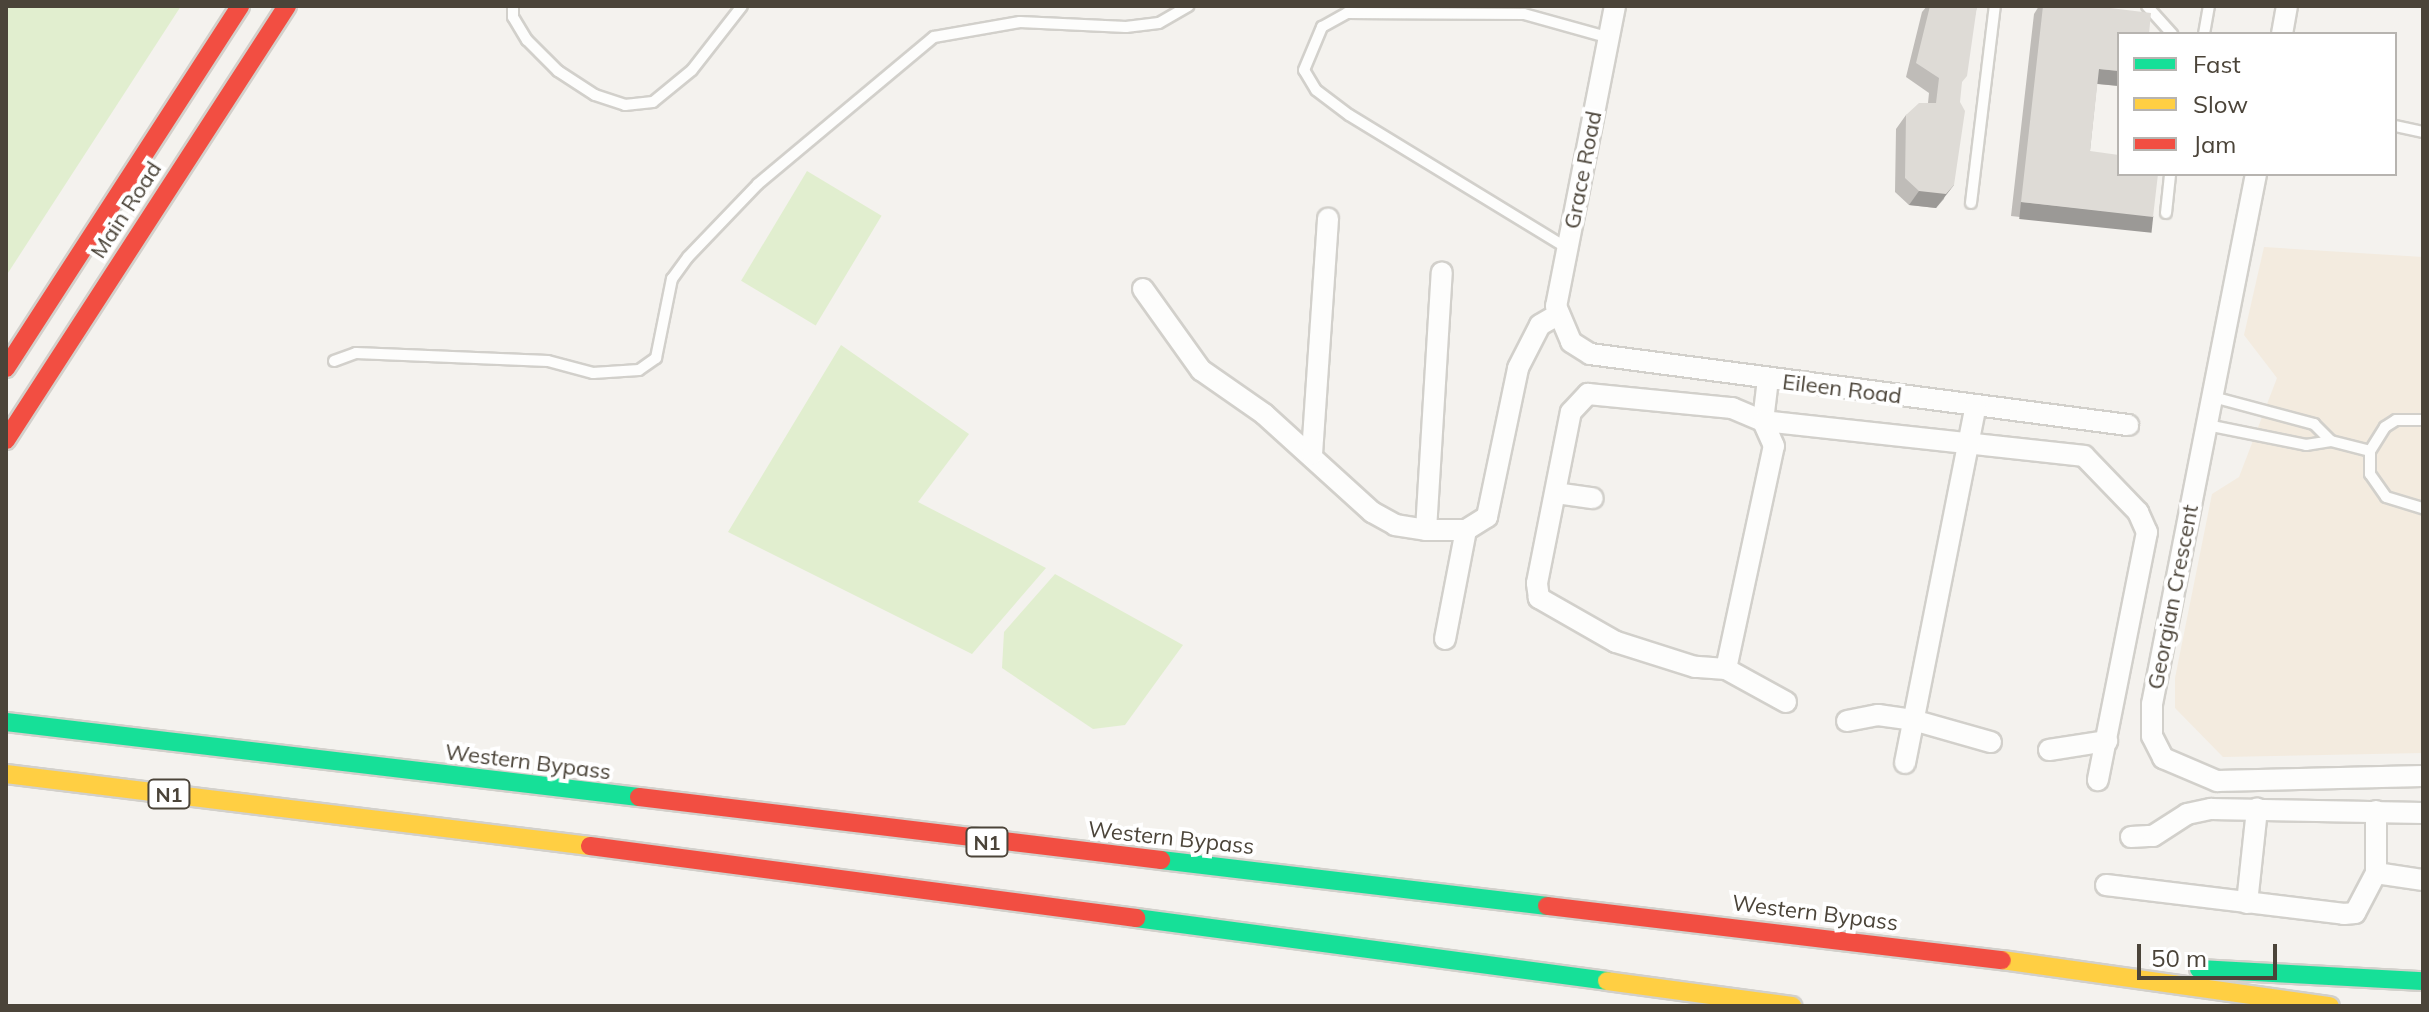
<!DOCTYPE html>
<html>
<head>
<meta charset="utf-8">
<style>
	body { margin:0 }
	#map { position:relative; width:2429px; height:1012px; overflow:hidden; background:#f4f2ee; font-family:Mulish,sans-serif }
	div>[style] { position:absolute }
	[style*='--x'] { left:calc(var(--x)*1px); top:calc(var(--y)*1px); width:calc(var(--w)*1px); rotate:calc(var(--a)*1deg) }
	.commercial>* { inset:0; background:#f3ebdf }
	.green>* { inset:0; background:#e1eecf; transform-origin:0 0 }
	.roads { filter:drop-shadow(2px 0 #d2d0cb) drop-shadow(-2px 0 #d2d0cb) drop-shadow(0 2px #d2d0cb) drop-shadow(0 -2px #d2d0cb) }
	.lane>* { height:10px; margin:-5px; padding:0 5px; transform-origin:5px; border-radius:5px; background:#fdfdfc }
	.street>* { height:20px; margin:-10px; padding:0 10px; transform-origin:10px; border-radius:10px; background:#fdfdfc }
	.fast>* { height:18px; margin:-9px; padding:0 9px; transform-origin:9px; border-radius:9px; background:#16e098 }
	.slow>* { height:18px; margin:-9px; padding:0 9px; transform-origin:9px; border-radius:9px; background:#ffcf43 }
	.jam>* { height:18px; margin:-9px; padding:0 9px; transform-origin:9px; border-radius:9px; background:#f24e42 }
	.wall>* { inset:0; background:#bfbcb8 }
	.shaded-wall>* { inset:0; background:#9b9996; transform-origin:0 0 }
	.building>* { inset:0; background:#dedbd6 }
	span { translate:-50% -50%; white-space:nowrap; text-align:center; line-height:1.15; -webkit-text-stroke:8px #fff; paint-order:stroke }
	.shield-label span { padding:2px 6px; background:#fff; border:2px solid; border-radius:6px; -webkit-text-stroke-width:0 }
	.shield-label { font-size:20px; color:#4b4439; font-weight:700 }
	.street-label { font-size:22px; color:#4b4439 }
	.frame { position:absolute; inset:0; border:8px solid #4b4439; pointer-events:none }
	.legend { position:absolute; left:2117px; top:32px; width:280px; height:144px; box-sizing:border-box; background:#fff; border:2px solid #b7b4b0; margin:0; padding:10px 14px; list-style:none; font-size:24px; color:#4b4439 }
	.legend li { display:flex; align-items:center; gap:16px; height:40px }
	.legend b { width:40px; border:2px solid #b7b4b0 }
	.scale { position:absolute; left:2137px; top:944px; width:140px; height:36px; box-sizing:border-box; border:4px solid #4b4439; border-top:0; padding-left:10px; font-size:24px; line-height:28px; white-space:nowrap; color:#4b4439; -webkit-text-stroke:6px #fff; paint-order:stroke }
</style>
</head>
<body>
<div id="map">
	<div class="commercial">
		<i style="clip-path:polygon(2264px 247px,2423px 257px,2423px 753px,2223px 757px,2175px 708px,2175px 678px,2212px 494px,2239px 477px,2277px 378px,2244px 335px)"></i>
	</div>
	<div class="green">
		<i style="clip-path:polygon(6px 6px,181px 6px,6px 276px)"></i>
		<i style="left:807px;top:171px;width:87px;height:128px;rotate:31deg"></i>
		<i style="clip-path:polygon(841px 345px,969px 434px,918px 502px,1046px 568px,972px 654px,728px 532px)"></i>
		<i style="clip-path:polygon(1055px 574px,1183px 645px,1125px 725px,1093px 729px,1002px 668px,1004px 632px)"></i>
	</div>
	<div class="roads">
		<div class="lane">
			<i style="--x:513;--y:6;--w:11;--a:90"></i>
			<i style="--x:513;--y:17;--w:27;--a:59"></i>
			<i style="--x:527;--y:40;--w:44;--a:45"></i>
			<i style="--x:558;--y:71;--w:44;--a:33"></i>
			<i style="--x:595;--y:95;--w:32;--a:18"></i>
			<i style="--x:625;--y:105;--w:28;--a:-6"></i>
			<i style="--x:653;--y:102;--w:50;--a:-39.4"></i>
			<i style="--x:692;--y:70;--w:81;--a:-52"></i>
			<i style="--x:2147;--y:6;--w:38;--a:48"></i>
			<i style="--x:2204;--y:34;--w:28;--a:-80"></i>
			<i style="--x:2395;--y:126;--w:29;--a:12"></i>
			<i style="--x:1971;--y:203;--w:198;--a:-83.1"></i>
			<i style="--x:2166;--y:213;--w:39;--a:-84"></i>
			<i style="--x:1567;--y:248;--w:255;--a:-148.6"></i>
			<i style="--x:1349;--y:115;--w:41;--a:-142.9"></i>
			<i style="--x:1316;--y:90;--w:23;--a:-121"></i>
			<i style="--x:1304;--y:70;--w:47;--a:-67.3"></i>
			<i style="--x:1322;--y:27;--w:29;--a:-29"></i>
			<i style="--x:1347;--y:13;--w:177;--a:0.3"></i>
			<i style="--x:1524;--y:14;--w:89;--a:15.6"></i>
			<i style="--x:334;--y:361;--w:23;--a:-20"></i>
			<i style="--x:356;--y:353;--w:192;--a:2.4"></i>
			<i style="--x:548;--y:361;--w:47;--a:14.9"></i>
			<i style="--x:593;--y:373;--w:46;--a:-3.7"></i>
			<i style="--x:639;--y:370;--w:21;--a:-35"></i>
			<i style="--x:656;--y:358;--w:81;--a:-78.6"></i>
			<i style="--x:672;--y:279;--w:27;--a:-54"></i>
			<i style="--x:688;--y:257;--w:101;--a:-46.2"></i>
			<i style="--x:758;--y:184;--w:229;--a:-39.9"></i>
			<i style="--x:934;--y:37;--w:87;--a:-9.9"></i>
			<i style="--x:1020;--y:22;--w:106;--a:2.7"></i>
			<i style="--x:1126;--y:27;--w:33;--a:-7"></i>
			<i style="--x:1159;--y:23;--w:34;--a:-30"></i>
			<i style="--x:2213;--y:397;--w:105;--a:15"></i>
			<i style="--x:2314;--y:424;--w:24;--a:45"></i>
			<i style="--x:2423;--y:420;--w:27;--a:180"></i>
			<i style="--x:2396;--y:420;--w:13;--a:148"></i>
			<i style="--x:2385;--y:427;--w:28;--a:122"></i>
			<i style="--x:2370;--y:451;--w:23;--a:90"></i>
			<i style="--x:2370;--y:474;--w:28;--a:55"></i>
			<i style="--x:2386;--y:497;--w:39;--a:17"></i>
			<i style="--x:2207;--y:425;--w:101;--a:11.4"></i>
			<i style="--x:2306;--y:445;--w:25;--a:-9"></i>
			<i style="--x:2331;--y:441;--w:40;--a:14.4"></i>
		</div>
		<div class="street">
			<i style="--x:1615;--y:6;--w:306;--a:101.1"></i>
			<i style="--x:1556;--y:306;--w:39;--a:67"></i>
			<i style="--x:1571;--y:342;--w:22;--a:32"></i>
			<i style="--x:1590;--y:354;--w:543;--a:7.52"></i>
			<i style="--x:2282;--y:34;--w:28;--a:-80"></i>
			<i style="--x:2256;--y:174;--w:540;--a:101.1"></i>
			<i style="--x:2152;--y:704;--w:32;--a:90"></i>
			<i style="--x:2152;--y:736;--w:25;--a:63"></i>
			<i style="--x:2163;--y:758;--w:59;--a:23.1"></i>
			<i style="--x:2217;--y:781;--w:206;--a:-1.4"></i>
			<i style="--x:1143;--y:289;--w:100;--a:54.4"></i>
			<i style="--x:1201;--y:370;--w:77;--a:34.9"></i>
			<i style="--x:1264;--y:414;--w:146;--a:42.2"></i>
			<i style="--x:1372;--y:512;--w:26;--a:29"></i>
			<i style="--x:1395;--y:525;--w:31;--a:9"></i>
			<i style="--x:1426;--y:530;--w:40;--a:0"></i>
			<i style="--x:1466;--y:530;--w:25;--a:-32"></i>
			<i style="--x:1487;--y:517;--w:152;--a:-78.2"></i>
			<i style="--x:1518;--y:368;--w:48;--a:-62.9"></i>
			<i style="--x:1540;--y:325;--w:22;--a:-30"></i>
			<i style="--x:1312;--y:454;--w:236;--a:-86.1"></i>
			<i style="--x:1556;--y:493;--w:37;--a:8"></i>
			<i style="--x:1426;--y:530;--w:258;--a:-86.5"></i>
			<i style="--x:1445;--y:639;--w:111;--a:-79.1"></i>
			<i style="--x:1726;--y:669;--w:228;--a:-77.9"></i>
			<i style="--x:1774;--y:446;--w:27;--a:-114"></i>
			<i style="--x:1763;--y:421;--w:42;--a:-83.2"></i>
			<i style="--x:1786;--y:702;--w:68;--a:-151.2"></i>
			<i style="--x:1726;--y:669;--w:31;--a:-176"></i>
			<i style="--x:1695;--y:667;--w:83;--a:-162.4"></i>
			<i style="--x:1616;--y:642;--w:89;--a:-150.3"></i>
			<i style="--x:1539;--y:598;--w:15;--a:-98"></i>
			<i style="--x:1537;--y:583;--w:174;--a:-78.8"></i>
			<i style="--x:1571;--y:412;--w:25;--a:-47"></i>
			<i style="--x:1588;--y:394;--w:145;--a:5.6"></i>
			<i style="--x:1732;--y:408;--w:34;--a:23"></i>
			<i style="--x:1763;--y:421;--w:323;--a:6.2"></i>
			<i style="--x:2084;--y:456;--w:78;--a:46"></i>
			<i style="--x:2138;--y:512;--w:22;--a:66"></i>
			<i style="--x:2147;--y:532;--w:253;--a:101.2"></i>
			<i style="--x:1847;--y:721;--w:32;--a:-11"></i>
			<i style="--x:1878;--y:715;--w:35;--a:8"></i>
			<i style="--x:1913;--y:720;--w:81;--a:15.8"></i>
			<i style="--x:2049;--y:750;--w:59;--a:-8.8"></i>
			<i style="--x:1905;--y:763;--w:364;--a:-78.8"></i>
			<i style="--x:2131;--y:837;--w:22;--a:-3"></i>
			<i style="--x:2153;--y:836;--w:40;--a:-32.9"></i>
			<i style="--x:2187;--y:814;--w:25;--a:-12"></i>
			<i style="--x:2211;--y:809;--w:212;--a:1.1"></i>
			<i style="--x:2376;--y:873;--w:62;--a:-90"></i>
			<i style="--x:2106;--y:885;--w:240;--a:6.9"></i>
			<i style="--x:2344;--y:914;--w:11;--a:-5"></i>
			<i style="--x:2355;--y:913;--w:45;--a:-62.3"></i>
			<i style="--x:2376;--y:873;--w:48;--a:8.5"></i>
			<i style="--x:2247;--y:903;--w:95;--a:-83.9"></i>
		</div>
		<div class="fast">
			<i style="--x:6;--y:722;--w:637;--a:6.76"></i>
			<i style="--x:1161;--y:860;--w:389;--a:6.8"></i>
			<i style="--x:1136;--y:918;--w:475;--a:7.6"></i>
			<i style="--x:2199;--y:969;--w:224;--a:3.1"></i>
		</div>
		<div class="slow">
			<i style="--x:6;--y:774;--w:588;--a:7.03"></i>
			<i style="--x:2002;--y:960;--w:331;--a:8"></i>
			<i style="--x:1607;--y:981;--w:187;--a:7.7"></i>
		</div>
		<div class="jam">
			<i style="--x:6;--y:368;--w:431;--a:-57.1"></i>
			<i style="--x:6;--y:440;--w:517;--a:-57.08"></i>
			<i style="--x:639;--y:797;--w:526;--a:6.88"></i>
			<i style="--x:590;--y:846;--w:551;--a:7.51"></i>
			<i style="--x:1547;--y:906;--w:458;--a:6.8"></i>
		</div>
	</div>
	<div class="wall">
		<i style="clip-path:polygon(1927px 6px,1977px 6px,1961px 84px,1944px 199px,1936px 208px,1909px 205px,1895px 192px,1896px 129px,1906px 115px,1928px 103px,1929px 93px,1906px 77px,1922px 12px)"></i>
		<i style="clip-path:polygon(2039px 6px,2094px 6px,2119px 34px,2119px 86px,2097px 84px,2090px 151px,2153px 217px,2143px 231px,2011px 216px,2034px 14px)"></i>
	</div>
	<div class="shaded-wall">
		<i style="clip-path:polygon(2099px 69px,2119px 71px,2119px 86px,2089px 83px)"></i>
		<i style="clip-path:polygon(1954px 185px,1936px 208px,1909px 205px,1919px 191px)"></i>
		<i style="left:2021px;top:202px;width:133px;height:17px;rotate:6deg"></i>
	</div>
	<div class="building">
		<i style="clip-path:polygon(1930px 6px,1977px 6px,1967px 76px,1962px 82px,1960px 102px,1965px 111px,1954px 185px,1946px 194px,1919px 191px,1905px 178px,1906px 115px,1919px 103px,1936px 103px,1939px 78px,1916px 63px)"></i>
		<i style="clip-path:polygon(2043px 6px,2094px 6px,2151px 13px,2149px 34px,2119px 34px,2119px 71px,2099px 69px,2090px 151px,2119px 155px,2119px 174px,2158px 174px,2153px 217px,2021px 202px)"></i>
	</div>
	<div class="shield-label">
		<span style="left:169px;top:794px">N1</span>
		<span style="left:987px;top:842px">N1</span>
	</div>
	<div class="street-label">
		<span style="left:1583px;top:170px;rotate:-79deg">Grace Road</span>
		<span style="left:126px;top:210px;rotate:-57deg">Main Road</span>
		<span style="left:1842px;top:389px;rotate:7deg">Eileen Road</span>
		<span style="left:2173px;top:597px;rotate:-79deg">Georgian Crescent</span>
		<span style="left:528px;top:762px;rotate:7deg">Western Bypass</span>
		<span style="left:1171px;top:838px;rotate:6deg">Western Bypass</span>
		<span style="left:1815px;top:913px;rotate:7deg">Western Bypass</span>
	</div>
	<div class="frame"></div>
	<ul class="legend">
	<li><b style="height:10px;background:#16e098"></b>Fast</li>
	<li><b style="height:10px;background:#ffcf43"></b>Slow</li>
	<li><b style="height:10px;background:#f24e42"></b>Jam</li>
	</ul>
	<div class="scale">50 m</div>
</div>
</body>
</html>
